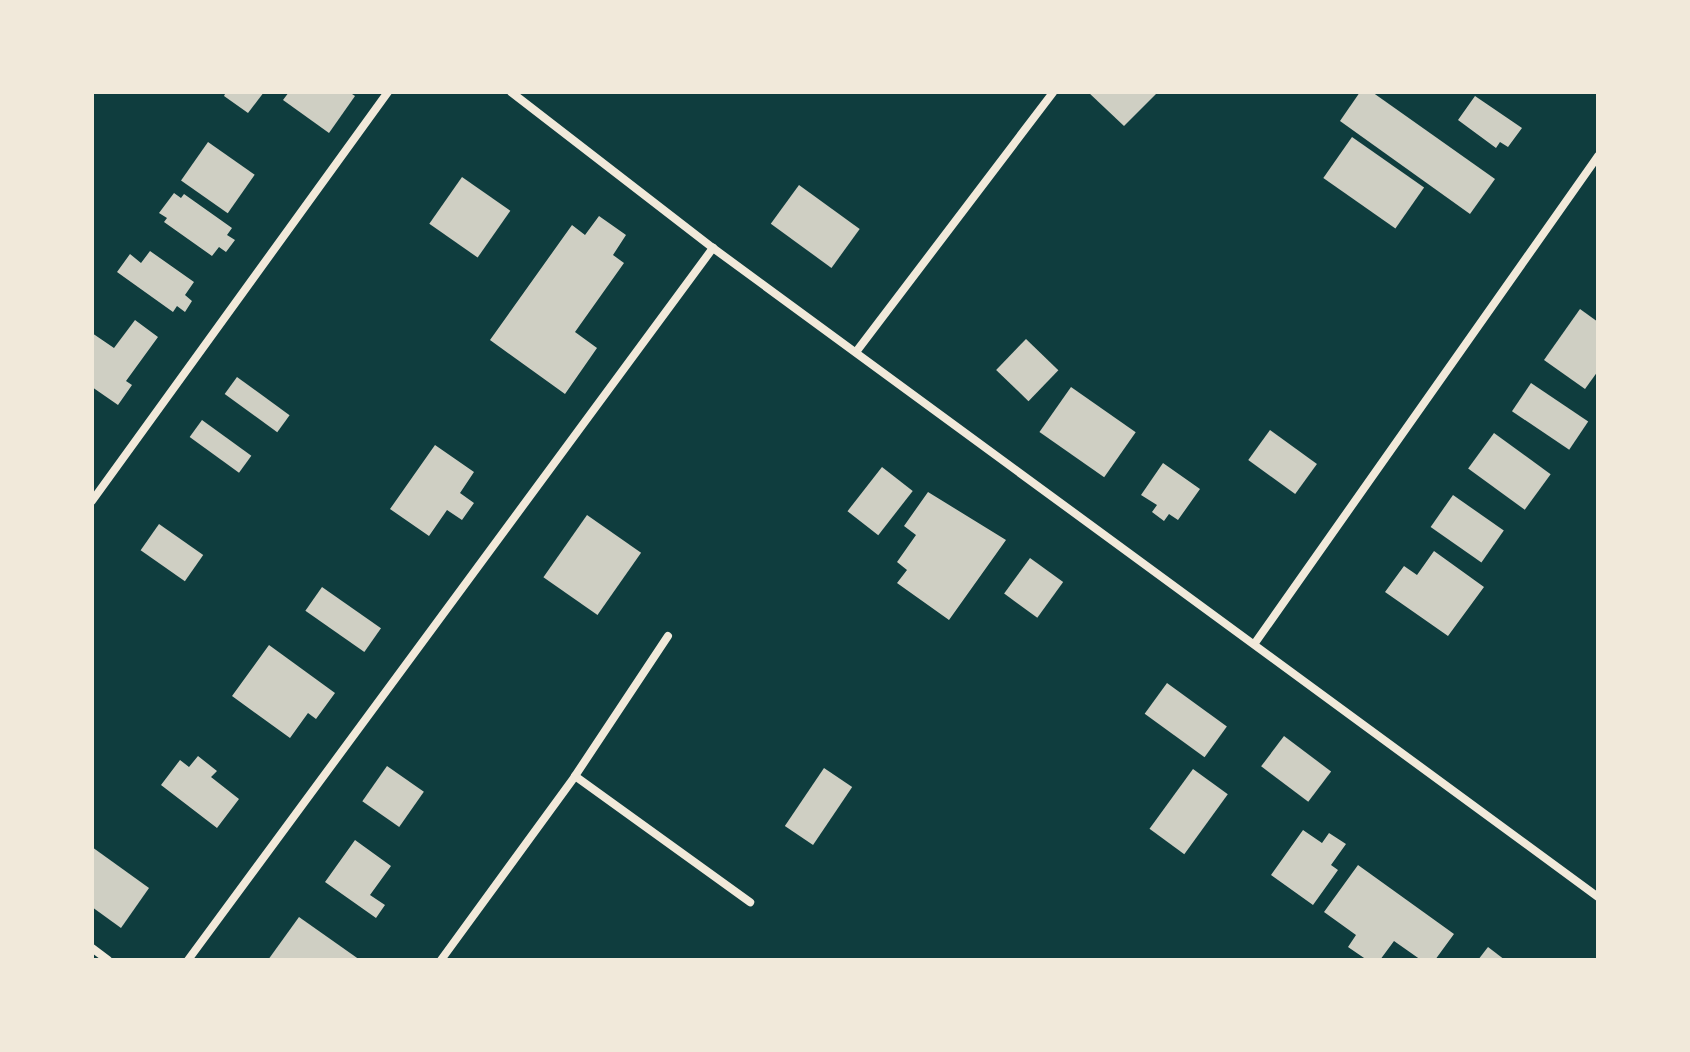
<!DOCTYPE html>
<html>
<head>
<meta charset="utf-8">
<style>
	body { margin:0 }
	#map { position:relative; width:1690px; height:1052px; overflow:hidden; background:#0f3d3e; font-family:Commissioner,sans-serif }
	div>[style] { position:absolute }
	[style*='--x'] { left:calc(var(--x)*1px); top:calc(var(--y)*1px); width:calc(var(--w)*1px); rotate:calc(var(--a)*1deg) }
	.building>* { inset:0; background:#cfcfc3; transform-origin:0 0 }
	.minor>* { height:8px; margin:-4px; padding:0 4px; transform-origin:4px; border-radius:4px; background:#f1e9da }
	span { translate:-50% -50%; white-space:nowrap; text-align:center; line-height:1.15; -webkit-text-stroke:8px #f1e9da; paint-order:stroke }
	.frame { position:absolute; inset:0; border:94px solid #f1e9da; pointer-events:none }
</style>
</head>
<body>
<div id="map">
	<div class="building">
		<i style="clip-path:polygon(226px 92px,264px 92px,248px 113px,224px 96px)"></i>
		<i style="clip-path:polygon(289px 92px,349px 92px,355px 96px,329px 133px,283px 100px)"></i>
		<i style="clip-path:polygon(1088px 92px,1155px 92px,1157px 93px,1124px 126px)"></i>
		<i style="clip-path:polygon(1360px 92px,1372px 92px,1495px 179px,1470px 214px,1340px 121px)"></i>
		<i style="clip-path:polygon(1475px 96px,1522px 128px,1508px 147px,1500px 142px,1496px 148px,1458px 120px)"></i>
		<i style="left:1352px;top:137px;width:88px;height:50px;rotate:35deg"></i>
		<i style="left:208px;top:142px;width:57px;height:47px;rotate:35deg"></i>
		<i style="left:462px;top:177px;width:59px;height:57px;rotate:35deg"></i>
		<i style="left:799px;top:185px;width:75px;height:48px;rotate:36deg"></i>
		<i style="clip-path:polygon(174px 193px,181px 198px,184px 194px,232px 228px,227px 235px,235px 240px,226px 252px,219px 247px,212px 256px,164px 222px,167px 218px,159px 213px)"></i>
		<i style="clip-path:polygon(599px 216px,626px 235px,613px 255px,624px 263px,575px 332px,597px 348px,565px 394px,490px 340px,572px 225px,585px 235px)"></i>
		<i style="clip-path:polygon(150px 251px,194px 282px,185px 295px,192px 301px,185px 312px,177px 306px,173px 312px,117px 272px,130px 254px,141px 263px)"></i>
		<i style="clip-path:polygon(1580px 309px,1598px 322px,1598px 371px,1585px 389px,1544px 360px)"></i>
		<i style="clip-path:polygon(135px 320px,158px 337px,126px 381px,132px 385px,118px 405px,92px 387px,92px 333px,114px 348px)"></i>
		<i style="left:1026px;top:339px;width:45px;height:43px;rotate:44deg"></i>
		<i style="left:237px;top:377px;width:65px;height:21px;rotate:36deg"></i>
		<i style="left:1531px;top:383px;width:69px;height:34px;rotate:34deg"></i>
		<i style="left:1071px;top:387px;width:79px;height:55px;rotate:35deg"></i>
		<i style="left:202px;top:420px;width:61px;height:21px;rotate:36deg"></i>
		<i style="left:1270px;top:430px;width:58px;height:37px;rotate:36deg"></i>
		<i style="left:1494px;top:433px;width:70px;height:44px;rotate:36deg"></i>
		<i style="clip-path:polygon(435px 445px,474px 472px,460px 493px,474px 503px,462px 520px,447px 510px,429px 536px,390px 509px)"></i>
		<i style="clip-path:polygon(1163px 463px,1200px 489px,1178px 520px,1169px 514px,1164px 521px,1152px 512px,1157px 505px,1141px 495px)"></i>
		<i style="left:882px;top:467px;width:39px;height:56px;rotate:38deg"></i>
		<i style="clip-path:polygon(928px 492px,1006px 540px,949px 620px,897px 583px,907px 570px,897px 562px,916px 535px,904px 526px)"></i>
		<i style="left:1453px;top:495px;width:62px;height:39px;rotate:35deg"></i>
		<i style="left:587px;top:515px;width:66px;height:76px;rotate:35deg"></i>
		<i style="left:159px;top:524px;width:54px;height:32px;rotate:35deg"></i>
		<i style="clip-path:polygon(1434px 551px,1484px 587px,1448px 636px,1385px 592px,1404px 566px,1417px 575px)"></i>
		<i style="left:1030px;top:558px;width:41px;height:44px;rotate:36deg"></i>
		<i style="left:322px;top:587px;width:72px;height:29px;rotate:35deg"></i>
		<i style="clip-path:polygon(269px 645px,335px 693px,316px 719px,308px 713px,290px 738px,232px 696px)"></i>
		<i style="left:1167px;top:683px;width:74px;height:38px;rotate:36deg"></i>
		<i style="left:1284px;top:736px;width:59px;height:38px;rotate:37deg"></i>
		<i style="clip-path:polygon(198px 756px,217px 771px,211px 777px,239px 799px,217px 828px,161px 785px,180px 760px,189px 767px)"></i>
		<i style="left:387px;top:766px;width:45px;height:43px;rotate:35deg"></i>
		<i style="left:824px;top:768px;width:34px;height:70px;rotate:34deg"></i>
		<i style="left:1193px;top:769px;width:43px;height:74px;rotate:36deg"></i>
		<i style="clip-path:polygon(1303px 830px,1322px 843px,1329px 833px,1346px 844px,1331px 865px,1338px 870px,1313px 905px,1271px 875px)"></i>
		<i style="clip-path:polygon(355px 840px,391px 866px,370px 895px,385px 905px,376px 918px,325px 882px)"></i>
		<i style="clip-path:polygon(92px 847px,149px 888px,121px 928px,92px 907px)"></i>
		<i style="clip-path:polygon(1358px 865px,1454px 934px,1435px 960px,1421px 960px,1394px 941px,1380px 960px,1367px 960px,1348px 947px,1356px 935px,1324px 912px)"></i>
		<i style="clip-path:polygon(299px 917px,360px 960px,268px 960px)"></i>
		<i style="clip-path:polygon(1488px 947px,1505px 960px,1478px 960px)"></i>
	</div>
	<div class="minor">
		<i style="--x:511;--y:92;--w:255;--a:37.7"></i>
		<i style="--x:713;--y:248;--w:1097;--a:36.25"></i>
		<i style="--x:856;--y:352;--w:326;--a:-52.8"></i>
		<i style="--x:92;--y:501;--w:505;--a:-54.11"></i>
		<i style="--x:1255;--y:643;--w:596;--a:-54.84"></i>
		<i style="--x:575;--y:776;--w:216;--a:35.8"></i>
		<i style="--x:92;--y:948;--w:20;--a:37"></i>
		<i style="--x:188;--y:960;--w:885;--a:-53.6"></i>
		<i style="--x:441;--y:960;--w:228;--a:-53.9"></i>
		<i style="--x:575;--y:776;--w:168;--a:-56.4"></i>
	</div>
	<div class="frame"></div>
</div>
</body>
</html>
